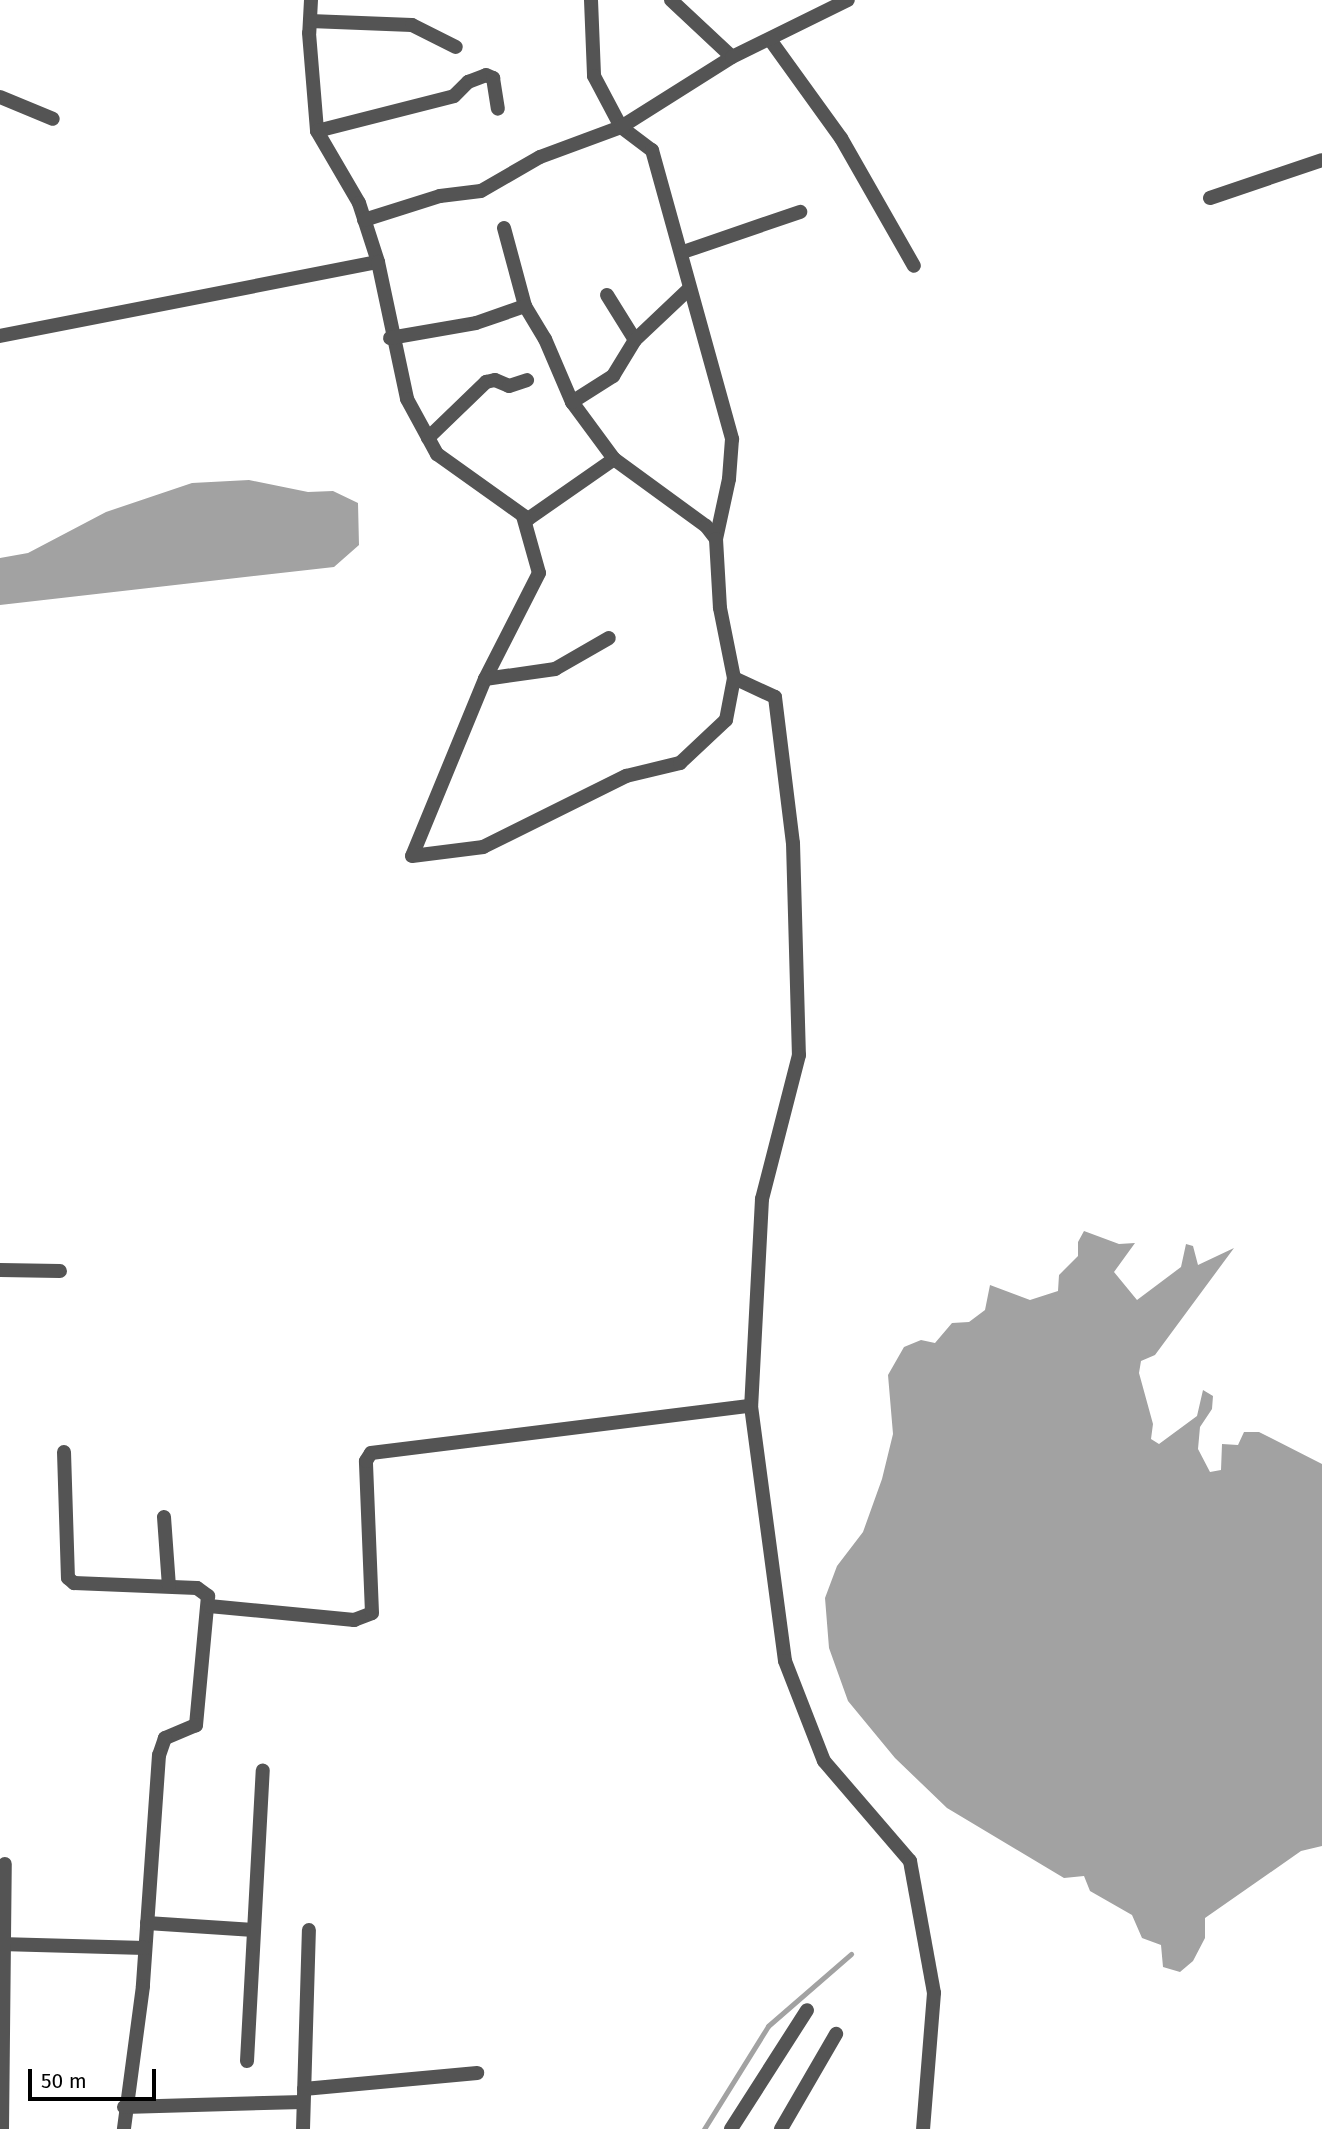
<!DOCTYPE html>
<html>
<head>
<meta charset="utf-8">
<style>
	body { margin:0 }
	#map { position:relative; width:1322px; height:2129px; overflow:hidden; background:#fff; font-family:"Fira Sans",sans-serif }
	div>[style] { position:absolute }
	[style*='--x'] { left:calc(var(--x)*1px); top:calc(var(--y)*1px); width:calc(var(--w)*1px); rotate:calc(var(--a)*1deg) }
	.water>* { inset:0; background:#a2a2a2 }
	.stream>* { height:5px; margin:-2.5px; padding:0 2.5px; transform-origin:2.5px; border-radius:2.5px; background:#a2a2a2 }
	.street>* { height:14px; margin:-7px; padding:0 7px; transform-origin:7px; border-radius:7px; background:#545454 }
	span { translate:-50% -50%; white-space:nowrap; text-align:center; line-height:1.15; -webkit-text-stroke:5px #fff; paint-order:stroke }
	.scale { position:absolute; left:28px; top:2069px; width:128px; height:32px; box-sizing:border-box; border:4px solid #000; border-top:0; padding-left:9px; font-size:21px; line-height:24px; white-space:nowrap; color:#000; -webkit-text-stroke:5px #fff; paint-order:stroke }
</style>
</head>
<body>
<div id="map">
	<div class="water">
		<i style="clip-path:polygon(249px 480px,308px 492px,333px 491px,358px 503px,359px 545px,334px 567px,0 605px,0 558px,28px 553px,106px 512px,192px 483px)"></i>
		<i style="clip-path:polygon(1084px 1231px,1119px 1244px,1135px 1243px,1114px 1272px,1137px 1300px,1181px 1267px,1186px 1244px,1193px 1246px,1198px 1265px,1234px 1248px,1155px 1355px,1141px 1361px,1139px 1373px,1153px 1424px,1151px 1439px,1159px 1444px,1197px 1416px,1203px 1390px,1213px 1396px,1212px 1409px,1200px 1427px,1198px 1449px,1210px 1472px,1221px 1470px,1222px 1444px,1238px 1445px,1244px 1432px,1259px 1432px,1322px 1464px,1322px 1846px,1301px 1851px,1205px 1918px,1205px 1938px,1193px 1961px,1180px 1972px,1163px 1967px,1161px 1945px,1142px 1938px,1132px 1915px,1090px 1891px,1084px 1876px,1064px 1878px,947px 1808px,895px 1758px,848px 1701px,829px 1648px,825px 1598px,837px 1566px,863px 1532px,882px 1479px,893px 1434px,888px 1375px,904px 1347px,921px 1340px,935px 1343px,952px 1323px,969px 1322px,985px 1310px,990px 1285px,1030px 1300px,1058px 1291px,1059px 1275px,1078px 1256px,1078px 1242px)"></i>
	</div>
	<div class="stream">
		<i style="--x:704;--y:2129;--w:121;--a:-58.1"></i>
		<i style="--x:768;--y:2026;--w:110;--a:-40.9"></i>
	</div>
	<div class="street">
		<i style="--x:311;--y:0;--w:33;--a:93"></i>
		<i style="--x:309;--y:33;--w:98;--a:85.3"></i>
		<i style="--x:317;--y:131;--w:83;--a:59.7"></i>
		<i style="--x:359;--y:203;--w:62;--a:72.1"></i>
		<i style="--x:591;--y:0;--w:76;--a:87.7"></i>
		<i style="--x:594;--y:76;--w:58;--a:62.1"></i>
		<i style="--x:621;--y:127;--w:39;--a:37"></i>
		<i style="--x:652;--y:150;--w:300;--a:74.5"></i>
		<i style="--x:732;--y:439;--w:40;--a:94.3"></i>
		<i style="--x:729;--y:479;--w:61;--a:102.2"></i>
		<i style="--x:671;--y:0;--w:83;--a:43.1"></i>
		<i style="--x:310;--y:21;--w:102;--a:2.2"></i>
		<i style="--x:412;--y:25;--w:49;--a:26.6"></i>
		<i style="--x:771;--y:41;--w:120;--a:54.2"></i>
		<i style="--x:841;--y:138;--w:147;--a:60.3"></i>
		<i style="--x:0;--y:97;--w:57;--a:22.5"></i>
		<i style="--x:317;--y:131;--w:141;--a:-14.3"></i>
		<i style="--x:454;--y:96;--w:20;--a:-45"></i>
		<i style="--x:468;--y:82;--w:19;--a:-21"></i>
		<i style="--x:486;--y:75;--w:8;--a:23"></i>
		<i style="--x:493;--y:78;--w:31;--a:81"></i>
		<i style="--x:1210;--y:198;--w:118;--a:-18.7"></i>
		<i style="--x:364;--y:220;--w:80;--a:-17.5"></i>
		<i style="--x:440;--y:196;--w:41;--a:-7"></i>
		<i style="--x:481;--y:191;--w:68;--a:-30"></i>
		<i style="--x:540;--y:157;--w:86;--a:-20.3"></i>
		<i style="--x:621;--y:127;--w:131;--a:-32.2"></i>
		<i style="--x:732;--y:57;--w:129;--a:-26.2"></i>
		<i style="--x:504;--y:228;--w:81;--a:74.9"></i>
		<i style="--x:525;--y:306;--w:39;--a:59"></i>
		<i style="--x:545;--y:339;--w:69;--a:66.8"></i>
		<i style="--x:572;--y:402;--w:71;--a:53.6"></i>
		<i style="--x:614;--y:459;--w:114;--a:36.1"></i>
		<i style="--x:706;--y:526;--w:16;--a:52"></i>
		<i style="--x:716;--y:539;--w:69;--a:86.7"></i>
		<i style="--x:720;--y:608;--w:71;--a:78.7"></i>
		<i style="--x:734;--y:678;--w:45;--a:24.9"></i>
		<i style="--x:775;--y:697;--w:147;--a:83"></i>
		<i style="--x:793;--y:843;--w:212;--a:88.4"></i>
		<i style="--x:799;--y:1055;--w:149;--a:104.4"></i>
		<i style="--x:762;--y:1199;--w:207;--a:93"></i>
		<i style="--x:751;--y:1406;--w:257;--a:82.4"></i>
		<i style="--x:785;--y:1661;--w:107;--a:68.7"></i>
		<i style="--x:824;--y:1761;--w:132;--a:49.3"></i>
		<i style="--x:910;--y:1861;--w:134;--a:79.7"></i>
		<i style="--x:934;--y:1993;--w:136;--a:94.6"></i>
		<i style="--x:683;--y:252;--w:124;--a:-18.9"></i>
		<i style="--x:607;--y:295;--w:53;--a:58.1"></i>
		<i style="--x:0;--y:336;--w:385;--a:-11.1"></i>
		<i style="--x:378;--y:262;--w:140;--a:78"></i>
		<i style="--x:407;--y:399;--w:63;--a:61.4"></i>
		<i style="--x:437;--y:454;--w:112;--a:35.5"></i>
		<i style="--x:528;--y:519;--w:105;--a:-34.9"></i>
		<i style="--x:390;--y:338;--w:87;--a:-9.9"></i>
		<i style="--x:476;--y:323;--w:52;--a:-19.1"></i>
		<i style="--x:572;--y:402;--w:49;--a:-32.4"></i>
		<i style="--x:613;--y:376;--w:42;--a:-58.6"></i>
		<i style="--x:635;--y:340;--w:74;--a:-43.4"></i>
		<i style="--x:428;--y:438;--w:81;--a:-44"></i>
		<i style="--x:486;--y:382;--w:9;--a:-13"></i>
		<i style="--x:495;--y:380;--w:15;--a:23"></i>
		<i style="--x:509;--y:386;--w:19;--a:-18"></i>
		<i style="--x:523;--y:516;--w:59;--a:74.3"></i>
		<i style="--x:539;--y:573;--w:119;--a:117"></i>
		<i style="--x:485;--y:679;--w:191;--a:112.4"></i>
		<i style="--x:412;--y:856;--w:72;--a:-7.2"></i>
		<i style="--x:483;--y:847;--w:160;--a:-26.4"></i>
		<i style="--x:626;--y:776;--w:56;--a:-13.5"></i>
		<i style="--x:680;--y:763;--w:63;--a:-43.1"></i>
		<i style="--x:726;--y:720;--w:43;--a:-79.2"></i>
		<i style="--x:485;--y:679;--w:71;--a:-8.1"></i>
		<i style="--x:555;--y:669;--w:62;--a:-29.9"></i>
		<i style="--x:0;--y:1270;--w:60;--a:1"></i>
		<i style="--x:64;--y:1452;--w:126;--a:88.2"></i>
		<i style="--x:68;--y:1578;--w:8;--a:40"></i>
		<i style="--x:74;--y:1583;--w:123;--a:2.3"></i>
		<i style="--x:197;--y:1588;--w:14;--a:36"></i>
		<i style="--x:208;--y:1596;--w:130;--a:95.3"></i>
		<i style="--x:196;--y:1725;--w:34;--a:157"></i>
		<i style="--x:165;--y:1738;--w:18;--a:109"></i>
		<i style="--x:159;--y:1755;--w:232;--a:94"></i>
		<i style="--x:143;--y:1986;--w:144;--a:97.6"></i>
		<i style="--x:164;--y:1517;--w:69;--a:85.9"></i>
		<i style="--x:209;--y:1606;--w:146;--a:5.5"></i>
		<i style="--x:354;--y:1620;--w:19;--a:-21"></i>
		<i style="--x:372;--y:1613;--w:152;--a:-92.3"></i>
		<i style="--x:366;--y:1461;--w:9;--a:-58"></i>
		<i style="--x:371;--y:1453;--w:383;--a:-7.1"></i>
		<i style="--x:147;--y:1923;--w:107;--a:3.7"></i>
		<i style="--x:0;--y:1944;--w:145;--a:1.6"></i>
		<i style="--x:247;--y:2061;--w:291;--a:-86.9"></i>
		<i style="--x:304;--y:2089;--w:174;--a:-5.3"></i>
		<i style="--x:124;--y:2107;--w:179;--a:-1.6"></i>
		<i style="--x:2;--y:2129;--w:265;--a:-89.4"></i>
		<i style="--x:303;--y:2129;--w:199;--a:-88.3"></i>
		<i style="--x:731;--y:2129;--w:141;--a:-57.4"></i>
		<i style="--x:781;--y:2129;--w:110;--a:-59.9"></i>
	</div>
	<div class="scale">50 m</div>
</div>
</body>
</html>
